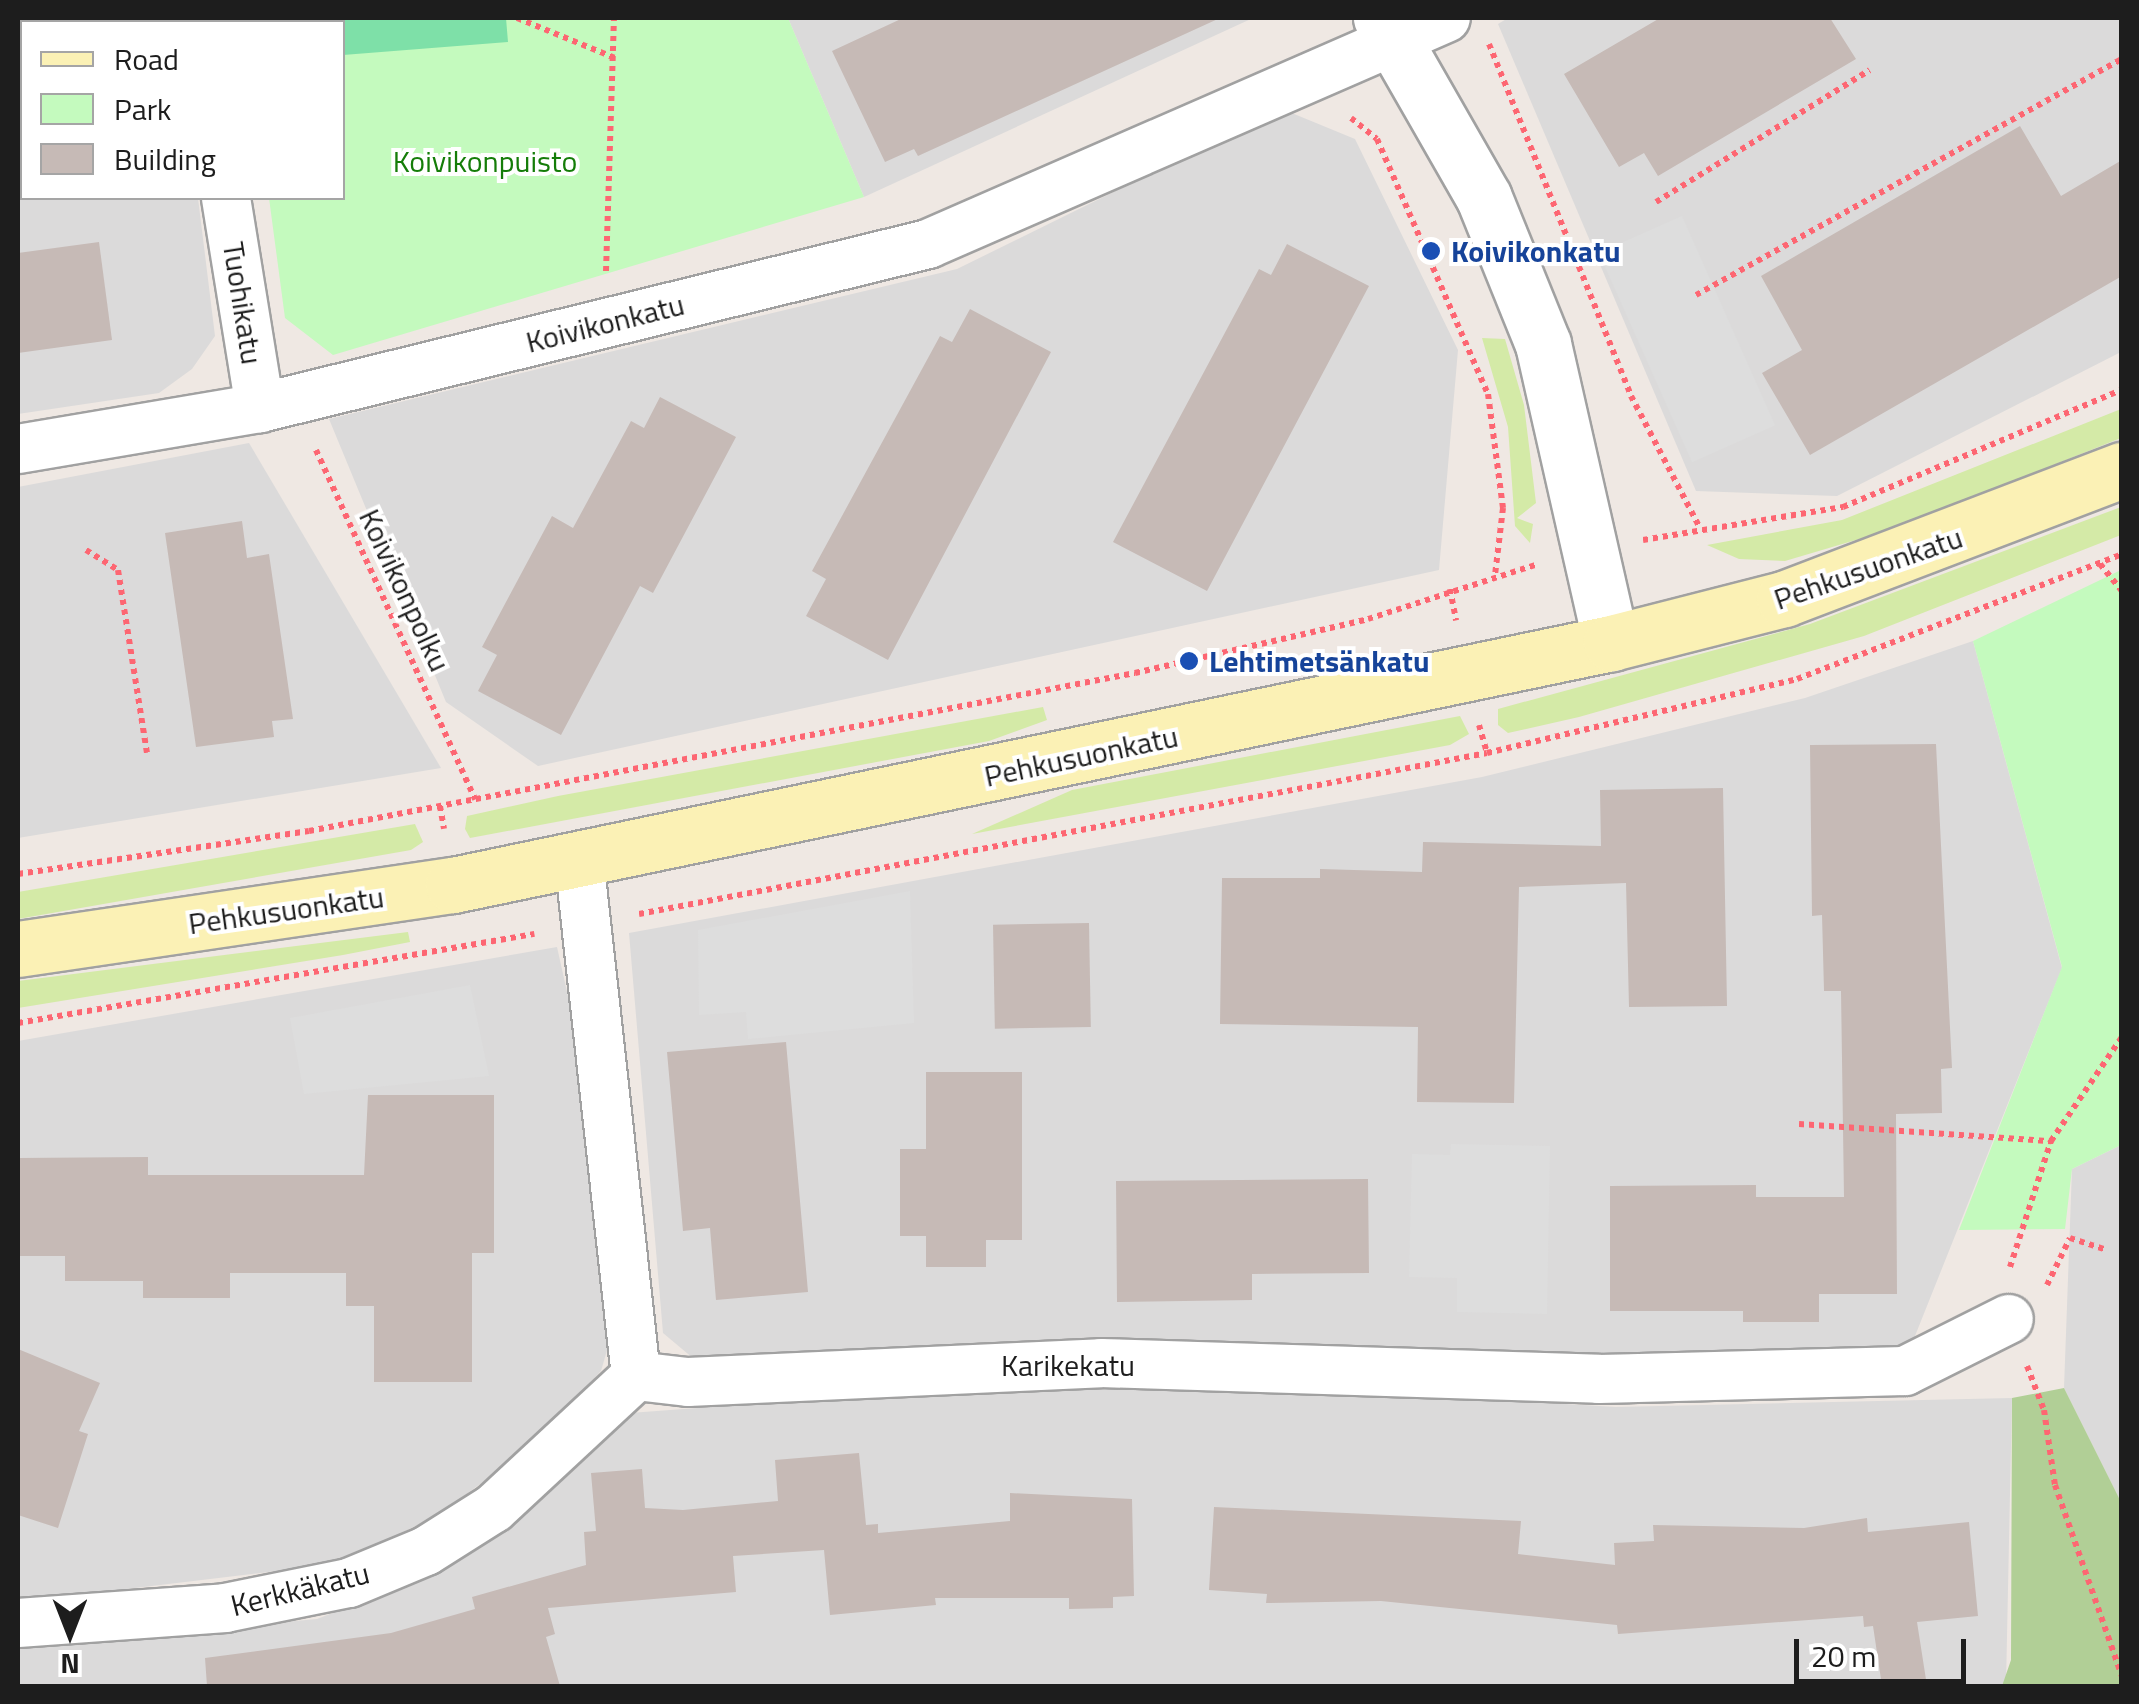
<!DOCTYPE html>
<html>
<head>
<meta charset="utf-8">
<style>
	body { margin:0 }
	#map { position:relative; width:2139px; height:1704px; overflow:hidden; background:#efe8e3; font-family:"Titillium Web",sans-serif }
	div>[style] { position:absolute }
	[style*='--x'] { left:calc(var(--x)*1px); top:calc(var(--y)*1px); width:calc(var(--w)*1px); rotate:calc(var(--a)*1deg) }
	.residential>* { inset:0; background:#dbdada }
	.grass>* { inset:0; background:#d4eaa7 }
	.forest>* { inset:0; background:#b1cf96 }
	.park>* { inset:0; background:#c4fabe }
	.pitch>* { inset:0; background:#7ee0a8 }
	.parking>* { inset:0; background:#ddd; transform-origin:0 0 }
	.building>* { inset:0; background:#c6bab6; transform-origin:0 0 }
	.path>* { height:6px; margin-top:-3px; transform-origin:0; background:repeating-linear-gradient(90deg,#fd6672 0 5px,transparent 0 10px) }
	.roads { filter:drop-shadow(2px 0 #a1a1a1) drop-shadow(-2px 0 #a1a1a1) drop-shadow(0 2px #a1a1a1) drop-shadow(0 -2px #a1a1a1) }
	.minor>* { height:48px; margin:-24px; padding:0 24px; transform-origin:24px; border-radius:24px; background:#fff }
	.tertiary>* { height:55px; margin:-27.5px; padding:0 27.5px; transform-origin:27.5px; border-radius:27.5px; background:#fff }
	.secondary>* { height:55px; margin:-27.5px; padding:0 27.5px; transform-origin:27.5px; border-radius:27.5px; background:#fbf1b5 }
	.dots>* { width:28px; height:28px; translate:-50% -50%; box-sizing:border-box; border:5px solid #fff; border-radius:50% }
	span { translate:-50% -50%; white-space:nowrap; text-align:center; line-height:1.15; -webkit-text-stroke:8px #fff; paint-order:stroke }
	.park-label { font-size:30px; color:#157d09 }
	.transit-label { font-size:30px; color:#164399; font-weight:700 }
	.left { translate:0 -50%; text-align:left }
	.street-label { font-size:30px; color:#1d1d1d }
	.frame { position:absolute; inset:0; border:20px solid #1d1d1d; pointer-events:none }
	.legend { position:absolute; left:20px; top:20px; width:325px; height:180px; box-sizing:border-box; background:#fff; border:2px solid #a5a5a5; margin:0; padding:12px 18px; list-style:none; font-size:30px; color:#1d1d1d }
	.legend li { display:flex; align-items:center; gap:20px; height:50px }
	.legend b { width:50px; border:2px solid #a5a5a5 }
	.north { position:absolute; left:20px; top:1584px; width:100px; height:100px; -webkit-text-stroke:8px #fff; paint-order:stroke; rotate:180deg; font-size:28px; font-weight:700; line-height:40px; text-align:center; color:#1d1d1d }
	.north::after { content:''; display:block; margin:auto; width:35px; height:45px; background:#1d1d1d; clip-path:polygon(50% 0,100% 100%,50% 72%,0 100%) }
	.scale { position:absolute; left:1794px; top:1639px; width:172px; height:45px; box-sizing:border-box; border:5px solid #1d1d1d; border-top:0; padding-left:12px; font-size:30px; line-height:35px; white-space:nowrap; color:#1d1d1d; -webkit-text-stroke:8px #fff; paint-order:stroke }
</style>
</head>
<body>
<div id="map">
	<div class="residential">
		<i style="clip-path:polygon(18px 18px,175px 18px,22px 22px,22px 198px,198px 198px,215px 336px,192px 369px,159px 393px,18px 414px)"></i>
		<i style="clip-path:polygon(788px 18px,1253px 18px,864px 197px)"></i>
		<i style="clip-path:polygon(1508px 18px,2121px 18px,2121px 352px,1837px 496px,1696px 491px,1498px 24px)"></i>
		<i style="clip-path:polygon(1282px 109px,1355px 139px,1458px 350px,1439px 570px,538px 766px,446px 702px,329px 419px,957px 269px)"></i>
		<i style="clip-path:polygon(249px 443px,441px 768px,18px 838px,18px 487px)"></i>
		<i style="clip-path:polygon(1973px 641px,2062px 968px,1909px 1351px,1683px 1361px,694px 1359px,663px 1333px,629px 933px,1482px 777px,1805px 698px)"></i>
		<i style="clip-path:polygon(557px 947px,578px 1041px,610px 1340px,601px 1371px,531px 1446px,437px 1516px,335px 1564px,18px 1602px,18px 1041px)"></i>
		<i style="clip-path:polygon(2121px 1145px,2121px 1502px,2064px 1388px,2072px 1169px)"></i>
		<i style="clip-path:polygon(976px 1387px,1302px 1388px,1616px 1407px,2012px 1398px,2006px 1685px,18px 1686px,18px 1646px,317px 1619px,412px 1582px,503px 1531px,630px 1413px)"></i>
	</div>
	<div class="grass">
		<i style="clip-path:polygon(1482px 338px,1505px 339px,1524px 405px,1536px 503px,1517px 518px,1533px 524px,1530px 543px,1515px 526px,1508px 427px)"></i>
		<i style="clip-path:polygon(2121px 409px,2121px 438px,1893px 529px,1785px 561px,1739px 559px,1707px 545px,1842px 520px)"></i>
		<i style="clip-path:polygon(2121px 507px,2121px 535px,1864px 636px,1579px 717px,1508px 733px,1498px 725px,1498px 709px,1810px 624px)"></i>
		<i style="clip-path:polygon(1043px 707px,1047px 720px,989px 741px,470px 838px,465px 829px,467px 816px,558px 796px)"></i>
		<i style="clip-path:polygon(1460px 716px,1469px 734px,1450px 745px,972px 834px,1072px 790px)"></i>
		<i style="clip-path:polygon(415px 824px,423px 842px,411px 850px,18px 919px,18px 892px)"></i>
		<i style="clip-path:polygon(408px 932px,410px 942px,343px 955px,18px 1008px,18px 981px)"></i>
	</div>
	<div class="forest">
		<i style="clip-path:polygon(2064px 1388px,2121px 1502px,2121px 1686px,2002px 1686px,2011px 1660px,2012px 1398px)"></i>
	</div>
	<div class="park">
		<i style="clip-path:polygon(244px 18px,788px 18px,864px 197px,333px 355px,285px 318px,269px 198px,342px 198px,342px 22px)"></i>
		<i style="clip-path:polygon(2121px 570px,2121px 1145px,2072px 1169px,2065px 1229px,1959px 1230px,2062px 967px,1973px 641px)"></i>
	</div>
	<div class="pitch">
		<i style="clip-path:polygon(277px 18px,506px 18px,508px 42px,343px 55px,342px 22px)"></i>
	</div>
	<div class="parking">
		<i style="left:1682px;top:216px;width:229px;height:91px;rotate:66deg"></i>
		<i style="clip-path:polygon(910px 891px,914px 1023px,748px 1039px,746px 1012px,699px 1015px,698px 930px)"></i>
		<i style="clip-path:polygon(470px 985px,489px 1076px,304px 1094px,290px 1018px)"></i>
		<i style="clip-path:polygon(1451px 1144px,1550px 1146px,1547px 1314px,1457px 1312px,1457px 1278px,1409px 1277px,1412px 1154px,1450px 1155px)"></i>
	</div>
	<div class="building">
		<i style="clip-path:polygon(903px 18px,1220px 18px,918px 156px,914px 149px,885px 162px,832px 51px)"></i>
		<i style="clip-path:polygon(1660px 18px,1830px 18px,1856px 59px,1658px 176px,1644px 153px,1619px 167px,1564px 74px)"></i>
		<i style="clip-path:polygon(2020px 126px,2061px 196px,2122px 160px,2122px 276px,1810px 455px,1762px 373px,1802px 350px,1761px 276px)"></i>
		<i style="clip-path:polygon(99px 242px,112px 340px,18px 353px,18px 253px)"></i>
		<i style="clip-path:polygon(1287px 244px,1369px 286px,1207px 591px,1113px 542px,1259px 269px,1271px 275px)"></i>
		<i style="clip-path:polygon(970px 309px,1051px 352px,888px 660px,806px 616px,826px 579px,812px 571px,940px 336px,952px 342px)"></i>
		<i style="clip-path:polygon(660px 397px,736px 437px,653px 593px,640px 586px,561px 735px,478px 691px,497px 655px,482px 647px,552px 516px,573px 528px,631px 421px,644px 428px)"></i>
		<i style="clip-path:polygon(242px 521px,247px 558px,269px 554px,293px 719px,272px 721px,274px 737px,196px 747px,165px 533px)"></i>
		<i style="clip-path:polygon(1936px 744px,1952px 1068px,1941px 1069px,1942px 1113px,1896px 1114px,1897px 1294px,1819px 1294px,1819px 1322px,1743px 1322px,1743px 1311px,1610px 1311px,1610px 1186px,1756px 1185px,1756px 1197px,1844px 1197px,1841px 991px,1824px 991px,1822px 915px,1812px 916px,1810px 745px)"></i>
		<i style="clip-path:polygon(1723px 788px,1727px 1006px,1629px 1007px,1626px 883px,1519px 887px,1514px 1103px,1417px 1102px,1418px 1027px,1220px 1024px,1222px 878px,1320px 878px,1320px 869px,1422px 872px,1423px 842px,1601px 846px,1600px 790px)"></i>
		<i style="left:1089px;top:923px;width:104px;height:96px;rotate:89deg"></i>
		<i style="clip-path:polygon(786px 1042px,808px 1292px,716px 1300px,710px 1228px,683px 1231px,667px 1052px)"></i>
		<i style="clip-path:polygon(926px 1072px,1022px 1072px,1022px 1240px,986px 1240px,986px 1267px,926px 1267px,926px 1236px,900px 1236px,900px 1149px,926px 1149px)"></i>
		<i style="clip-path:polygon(368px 1095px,494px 1095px,494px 1253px,472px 1253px,472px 1382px,374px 1382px,374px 1306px,346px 1306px,346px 1273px,230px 1273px,230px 1298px,143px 1298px,143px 1281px,65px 1281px,65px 1256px,18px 1256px,18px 1158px,148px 1157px,148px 1175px,364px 1175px)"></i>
		<i style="clip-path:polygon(1368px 1179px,1369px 1273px,1252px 1274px,1252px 1300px,1117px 1302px,1116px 1181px)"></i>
		<i style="clip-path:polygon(18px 1349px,100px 1383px,79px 1431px,88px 1434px,58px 1528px,18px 1515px)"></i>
		<i style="clip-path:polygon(859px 1453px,866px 1525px,878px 1524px,878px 1533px,1010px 1521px,1010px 1493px,1132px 1499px,1134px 1596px,1113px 1597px,1113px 1608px,1069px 1609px,1069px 1598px,935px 1598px,936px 1605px,830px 1615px,824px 1550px,733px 1556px,736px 1592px,548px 1608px,555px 1634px,546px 1637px,560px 1686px,207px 1686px,205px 1658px,391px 1633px,475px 1609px,472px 1597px,586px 1565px,584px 1532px,596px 1531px,591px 1473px,642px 1469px,645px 1508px,683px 1510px,778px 1501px,775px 1460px)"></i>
		<i style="clip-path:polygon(1214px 1507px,1521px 1521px,1518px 1554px,1615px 1565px,1614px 1543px,1654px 1541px,1653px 1525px,1804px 1528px,1867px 1518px,1868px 1532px,1969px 1522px,1978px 1616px,1917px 1622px,1927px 1686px,1882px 1686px,1873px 1626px,1864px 1627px,1863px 1616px,1618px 1634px,1617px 1625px,1381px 1601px,1266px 1603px,1267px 1594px,1209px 1590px)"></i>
	</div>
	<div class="path">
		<i style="--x:517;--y:18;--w:106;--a:22.2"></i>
		<i style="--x:305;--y:22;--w:8;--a:-30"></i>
		<i style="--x:1489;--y:44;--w:380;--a:68"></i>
		<i style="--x:1631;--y:396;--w:149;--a:62.4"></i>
		<i style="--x:1351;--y:118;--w:33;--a:39"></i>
		<i style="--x:1377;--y:139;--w:278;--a:66.5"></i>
		<i style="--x:1488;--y:394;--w:115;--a:82.5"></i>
		<i style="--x:1503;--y:508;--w:67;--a:96.8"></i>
		<i style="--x:1656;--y:202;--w:251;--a:-31.7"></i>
		<i style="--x:606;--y:271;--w:253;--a:-88.2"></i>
		<i style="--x:1696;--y:295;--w:487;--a:-29"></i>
		<i style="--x:316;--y:450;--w:384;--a:65.5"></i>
		<i style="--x:1643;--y:540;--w:203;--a:-9.4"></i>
		<i style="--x:1843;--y:507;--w:303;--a:-22.8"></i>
		<i style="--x:86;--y:550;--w:38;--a:32"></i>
		<i style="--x:118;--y:570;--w:185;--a:81"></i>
		<i style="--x:2100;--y:564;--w:35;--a:51"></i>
		<i style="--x:1450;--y:589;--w:32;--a:79"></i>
		<i style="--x:1479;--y:725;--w:29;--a:74"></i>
		<i style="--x:440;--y:806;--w:23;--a:80"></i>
		<i style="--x:18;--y:874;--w:294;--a:-8.4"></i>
		<i style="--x:309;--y:831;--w:841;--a:-10.83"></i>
		<i style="--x:1135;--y:673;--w:239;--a:-13"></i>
		<i style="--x:1368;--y:619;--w:179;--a:-17.9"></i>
		<i style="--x:639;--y:914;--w:863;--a:-10.75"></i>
		<i style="--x:1487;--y:753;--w:319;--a:-13.4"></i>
		<i style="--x:1797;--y:679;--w:348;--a:-21"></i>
		<i style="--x:18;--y:1023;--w:524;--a:-9.79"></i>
		<i style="--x:1799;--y:1124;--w:253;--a:3.9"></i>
		<i style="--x:2010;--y:1267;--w:133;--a:-72"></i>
		<i style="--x:2051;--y:1141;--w:126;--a:-55.7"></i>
		<i style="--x:2047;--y:1285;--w:52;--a:-63.9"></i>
		<i style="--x:2070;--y:1238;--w:36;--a:18"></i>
		<i style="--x:2027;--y:1366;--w:47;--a:68.9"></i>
		<i style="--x:2044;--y:1410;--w:76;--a:81.7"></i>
		<i style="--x:2055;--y:1485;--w:202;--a:70.7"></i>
	</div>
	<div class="roads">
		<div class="minor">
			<i style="--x:198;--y:18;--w:4;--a:90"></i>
			<i style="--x:226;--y:198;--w:213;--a:80.8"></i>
			<i style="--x:18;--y:449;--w:245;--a:-9.6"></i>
			<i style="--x:260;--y:408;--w:688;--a:-13.79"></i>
			<i style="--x:928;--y:244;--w:565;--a:-23.57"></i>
			<i style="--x:579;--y:859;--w:520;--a:83.71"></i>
			<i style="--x:636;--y:1376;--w:52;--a:6.6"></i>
			<i style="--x:688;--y:1382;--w:413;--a:-2.6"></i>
			<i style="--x:1101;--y:1363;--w:498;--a:1.8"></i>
			<i style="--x:1599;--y:1379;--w:306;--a:-1.5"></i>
			<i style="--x:1905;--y:1371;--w:116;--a:-26.6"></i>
			<i style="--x:18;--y:1623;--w:208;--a:-4.1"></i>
			<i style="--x:225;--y:1608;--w:126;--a:-11.4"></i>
			<i style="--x:349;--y:1583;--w:83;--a:-22.6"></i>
			<i style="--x:426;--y:1551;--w:80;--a:-32.3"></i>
			<i style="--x:494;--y:1508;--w:194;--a:-42.9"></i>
		</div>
		<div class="tertiary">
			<i style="--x:1381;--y:18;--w:207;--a:60.2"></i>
			<i style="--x:1484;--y:198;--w:157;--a:68"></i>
			<i style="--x:1543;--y:344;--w:307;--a:77.2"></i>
		</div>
		<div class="secondary">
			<i style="--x:18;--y:949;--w:440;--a:-8.4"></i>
			<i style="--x:453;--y:885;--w:1183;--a:-11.8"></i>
			<i style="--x:1611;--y:643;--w:179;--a:-14.3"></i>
			<i style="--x:1784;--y:599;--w:362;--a:-20.9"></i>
		</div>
	</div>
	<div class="dots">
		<i style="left:1431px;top:251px;background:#1a4fb4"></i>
		<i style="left:1189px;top:661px;background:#1a4fb4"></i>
	</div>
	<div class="park-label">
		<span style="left:485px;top:161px">Koivikonpuisto</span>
	</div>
	<div class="transit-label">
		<span class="left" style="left:1451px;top:251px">Koivikonkatu</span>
		<span class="left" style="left:1209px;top:661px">Lehtimetsänkatu</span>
	</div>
	<div class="street-label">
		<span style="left:243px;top:303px;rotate:81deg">Tuohikatu</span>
		<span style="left:605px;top:323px;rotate:-14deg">Koivikonkatu</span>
		<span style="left:1868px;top:568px;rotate:-19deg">Pehkusuonkatu</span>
		<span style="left:405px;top:590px;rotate:65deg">Koivikonpolku</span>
		<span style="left:1081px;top:756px;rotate:-12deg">Pehkusuonkatu</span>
		<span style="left:286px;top:910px;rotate:-8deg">Pehkusuonkatu</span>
		<span style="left:1068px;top:1365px">Karikekatu</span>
		<span style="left:300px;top:1589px;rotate:-14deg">Kerkkäkatu</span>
	</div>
	<div class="frame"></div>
	<ul class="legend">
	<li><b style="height:12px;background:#fbf1b5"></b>Road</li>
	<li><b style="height:28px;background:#c4fabe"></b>Park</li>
	<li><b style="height:28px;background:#c6bab6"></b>Building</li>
	</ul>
	<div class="north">N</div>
	<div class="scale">20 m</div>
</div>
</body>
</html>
